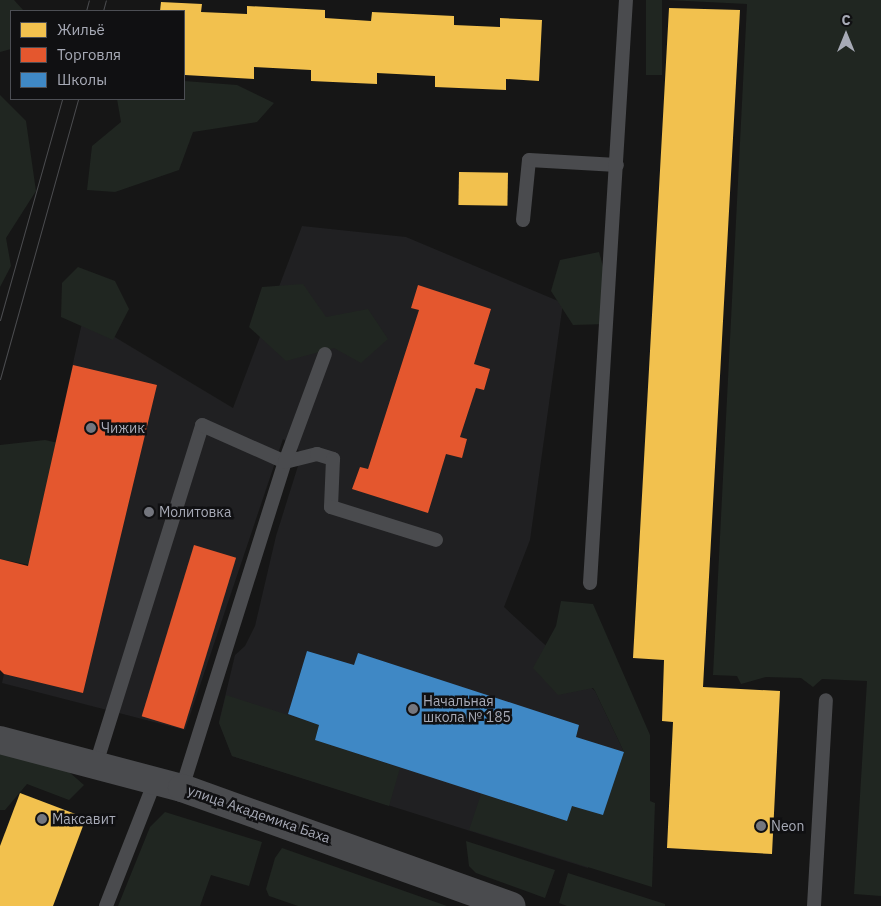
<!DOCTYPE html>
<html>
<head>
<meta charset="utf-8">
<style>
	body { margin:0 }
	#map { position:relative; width:881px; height:906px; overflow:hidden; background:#161616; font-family:"IBM Plex Sans",sans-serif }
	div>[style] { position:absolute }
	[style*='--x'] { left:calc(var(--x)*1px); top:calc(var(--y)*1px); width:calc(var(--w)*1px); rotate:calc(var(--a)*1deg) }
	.built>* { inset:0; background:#202022 }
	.green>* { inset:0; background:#202621; transform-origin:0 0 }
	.homes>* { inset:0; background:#f2c14e; transform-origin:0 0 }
	.shops>* { inset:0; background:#e4572e; transform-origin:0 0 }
	.schools>* { inset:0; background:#3f88c5 }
	.lane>* { height:14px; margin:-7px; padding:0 7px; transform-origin:7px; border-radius:7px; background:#4a4b4e }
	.street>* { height:28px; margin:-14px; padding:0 14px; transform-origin:14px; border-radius:14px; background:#4a4b4e }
	.tram>* { height:1px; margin:-0.5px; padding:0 0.5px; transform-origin:0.5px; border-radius:0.5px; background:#4b4c4f }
	.dots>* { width:14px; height:14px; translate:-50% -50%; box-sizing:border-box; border:2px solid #101012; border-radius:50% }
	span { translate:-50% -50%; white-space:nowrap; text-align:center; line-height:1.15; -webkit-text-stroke:5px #101012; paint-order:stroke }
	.poi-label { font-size:14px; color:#a7aab6 }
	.left { translate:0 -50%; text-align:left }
	.street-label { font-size:14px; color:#a7aab6 }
	.legend { position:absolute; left:10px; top:10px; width:175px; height:90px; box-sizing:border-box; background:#101012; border:1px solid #4c4e54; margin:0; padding:6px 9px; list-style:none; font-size:15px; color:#a7aab6 }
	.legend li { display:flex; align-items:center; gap:10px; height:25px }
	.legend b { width:25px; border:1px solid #4c4e54 }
	.north { position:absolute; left:821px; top:10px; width:50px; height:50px; -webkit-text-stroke:4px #101012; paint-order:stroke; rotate:0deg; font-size:14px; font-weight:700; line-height:20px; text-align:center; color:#a7aab6 }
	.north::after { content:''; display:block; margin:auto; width:18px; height:22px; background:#a7aab6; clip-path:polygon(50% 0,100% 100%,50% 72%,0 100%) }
</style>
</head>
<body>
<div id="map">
	<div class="built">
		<i style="clip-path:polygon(302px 226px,406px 237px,563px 303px,530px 540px,504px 607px,595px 691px,624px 752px,588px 868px,232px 756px,219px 722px,235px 655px,245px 646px,255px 626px,276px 536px,302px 453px,283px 439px,185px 730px,2px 683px,83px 318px,233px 408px)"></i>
	</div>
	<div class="green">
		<i style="clip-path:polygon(0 0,14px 0,24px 11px,11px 11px,11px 49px,0 52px)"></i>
		<i style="left:646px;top:0;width:16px;height:75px"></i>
		<i style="clip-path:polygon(667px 0,881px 0,881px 896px,854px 894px,867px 681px,822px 679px,813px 687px,801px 678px,766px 677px,741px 684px,737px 676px,713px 675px,747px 4px)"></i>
		<i style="clip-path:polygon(184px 81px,237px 85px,274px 103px,257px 122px,193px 132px,179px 170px,115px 192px,87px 190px,92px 146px,121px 122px,117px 99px,184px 99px)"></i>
		<i style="clip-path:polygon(0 95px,26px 121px,36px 191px,6px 238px,11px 266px,0 287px)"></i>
		<i style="clip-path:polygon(599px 252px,612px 299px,607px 324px,573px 325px,551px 291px,560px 260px)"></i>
		<i style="clip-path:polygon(78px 267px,115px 281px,129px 309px,113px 340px,61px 317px,62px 283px)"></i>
		<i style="clip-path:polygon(303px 284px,326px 317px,368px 309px,388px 339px,361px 363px,334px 348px,286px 361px,249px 327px,262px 287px)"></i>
		<i style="clip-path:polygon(45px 440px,76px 447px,44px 568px,0 559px,0 445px)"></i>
		<i style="clip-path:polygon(561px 601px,593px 604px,650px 735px,650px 801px,655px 803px,652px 887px,469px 830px,481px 794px,567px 821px,572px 806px,603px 815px,624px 752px,595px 691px,593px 688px,558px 695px,533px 668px,556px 626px)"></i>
		<i style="clip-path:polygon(226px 695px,319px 725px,315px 740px,400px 768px,389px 806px,232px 756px,219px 723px)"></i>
		<i style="clip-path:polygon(0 750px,61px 765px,84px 785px,69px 800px,27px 784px,5px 810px,0 810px)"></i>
		<i style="clip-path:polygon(165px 812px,262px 842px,249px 886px,211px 875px,200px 906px,118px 906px,150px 827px)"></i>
		<i style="clip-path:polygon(466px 841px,555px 870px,545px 898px,476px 873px,469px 866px)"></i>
		<i style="clip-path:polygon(282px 848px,447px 906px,298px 906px,269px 896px,266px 889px,275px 858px)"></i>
		<i style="clip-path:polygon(568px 873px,665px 904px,665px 906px,567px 906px,559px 903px)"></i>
	</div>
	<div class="homes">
		<i style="clip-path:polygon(161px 2px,202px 4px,201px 12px,247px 14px,247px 6px,325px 10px,325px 18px,371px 21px,372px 12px,454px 16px,454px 25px,500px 27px,500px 18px,542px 20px,539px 81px,506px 79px,506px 90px,435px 87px,435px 76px,377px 73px,377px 84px,311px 81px,311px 70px,254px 67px,254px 79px,185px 75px,184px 11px,160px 11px)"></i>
		<i style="clip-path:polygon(669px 8px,740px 10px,703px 687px,780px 691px,772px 854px,667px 848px,673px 722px,662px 721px,664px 660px,633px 658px)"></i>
		<i style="left:459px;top:172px;width:49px;height:33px;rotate:1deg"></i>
		<i style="clip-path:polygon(20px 793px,86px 818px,53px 906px,0 906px,0 846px)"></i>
	</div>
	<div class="shops">
		<i style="clip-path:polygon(418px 285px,491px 309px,474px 364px,490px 369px,484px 390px,476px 388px,460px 437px,467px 439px,462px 458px,446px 454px,428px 513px,352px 489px,360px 467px,368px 469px,419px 310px,411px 308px)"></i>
		<i style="clip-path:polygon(73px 365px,157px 385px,83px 693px,4px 674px,0 670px,0 559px,28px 566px)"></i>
		<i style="left:194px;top:545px;width:44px;height:179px;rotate:17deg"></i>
	</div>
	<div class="schools">
		<i style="clip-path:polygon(307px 651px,354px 665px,358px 653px,579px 725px,576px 737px,624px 752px,603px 815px,572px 806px,567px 821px,315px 740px,319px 725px,288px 714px)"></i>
	</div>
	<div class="lane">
		<i style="--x:523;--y:220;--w:60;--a:-84.3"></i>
		<i style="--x:529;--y:160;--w:88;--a:3.3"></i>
		<i style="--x:590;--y:583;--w:584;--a:-86.47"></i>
		<i style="--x:96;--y:764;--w:355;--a:-72.6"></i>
		<i style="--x:202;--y:425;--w:91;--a:24"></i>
		<i style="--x:285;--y:462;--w:33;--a:-14"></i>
		<i style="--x:317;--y:454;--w:17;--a:17"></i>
		<i style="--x:333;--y:459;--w:48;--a:92.4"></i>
		<i style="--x:331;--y:507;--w:110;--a:17.4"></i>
		<i style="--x:182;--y:788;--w:342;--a:-72.5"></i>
		<i style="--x:285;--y:462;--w:115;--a:-69.7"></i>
		<i style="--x:106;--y:906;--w:134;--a:-68.6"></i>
		<i style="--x:814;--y:906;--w:206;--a:-86.7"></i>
	</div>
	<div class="street">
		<i style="--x:0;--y:740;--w:188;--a:14.8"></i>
		<i style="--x:182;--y:788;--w:350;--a:19.7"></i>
	</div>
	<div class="tram">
		<i style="--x:86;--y:11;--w:11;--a:-75"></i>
		<i style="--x:103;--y:11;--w:11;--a:-75"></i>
		<i style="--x:0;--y:320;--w:230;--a:-74.3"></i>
		<i style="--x:0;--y:379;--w:291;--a:-74.4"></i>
	</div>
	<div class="dots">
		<i style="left:91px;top:428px;background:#74767e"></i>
		<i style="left:149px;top:512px;background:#74767e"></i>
		<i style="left:413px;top:709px;background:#74767e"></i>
		<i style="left:42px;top:819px;background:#74767e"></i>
		<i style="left:761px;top:826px;background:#74767e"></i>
	</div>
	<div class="poi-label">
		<span class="left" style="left:101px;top:428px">Чижик</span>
		<span class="left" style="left:159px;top:512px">Молитовка</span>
		<span class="left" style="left:423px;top:709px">Начальная<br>школа № 185</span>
		<span class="left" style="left:52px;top:819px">Максавит</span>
		<span class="left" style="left:771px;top:826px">Neon</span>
	</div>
	<div class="street-label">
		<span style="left:259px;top:814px;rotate:19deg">улица Академика Баха</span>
	</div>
	<ul class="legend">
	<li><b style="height:14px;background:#f2c14e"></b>Жильё</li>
	<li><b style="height:14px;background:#e4572e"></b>Торговля</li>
	<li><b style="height:14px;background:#3f88c5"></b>Школы</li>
	</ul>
	<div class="north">С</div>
</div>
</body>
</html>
